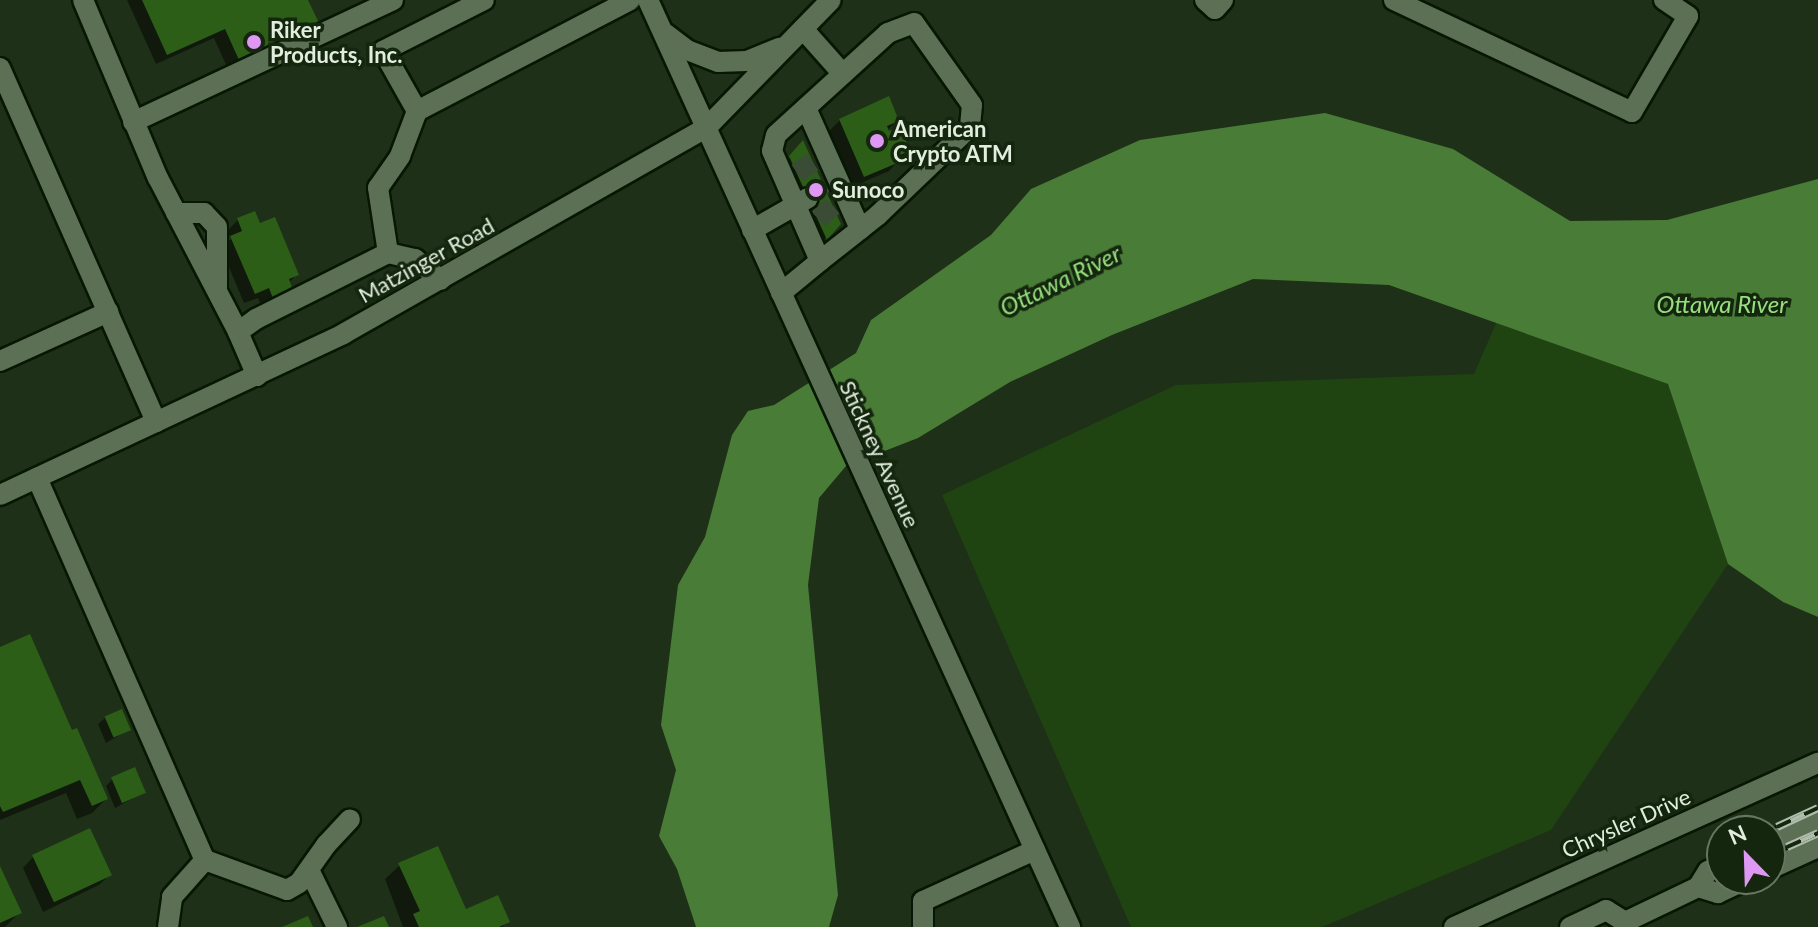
<!DOCTYPE html>
<html>
<head>
<meta charset="utf-8">
<style>
	body { margin:0 }
	#map { position:relative; width:1818px; height:927px; overflow:hidden; background:#1e3018; font-family:Lato,sans-serif }
	div>[style] { position:absolute }
	[style*='--x'] { left:calc(var(--x)*1px); top:calc(var(--y)*1px); width:calc(var(--w)*1px); rotate:calc(var(--a)*1deg) }
	.green>* { inset:0; background:#1f4311 }
	.water>* { inset:0; background:#497c36 }
	.shadow>* { inset:0; background:#0007 }
	.building>* { inset:0; background:#2c5e17; transform-origin:0 0 }
	.minor-tunnel>* { height:20px; margin-top:-10px; transform-origin:0; background:repeating-linear-gradient(90deg,#3b4c36 0 20px,transparent 0 30px) }
	.roads { filter:drop-shadow(2px 0 #071703) drop-shadow(-2px 0 #071703) drop-shadow(0 2px #071703) drop-shadow(0 -2px #071703) }
	.minor>* { height:20px; margin:-10px; padding:0 10px; transform-origin:10px; border-radius:10px; background:#5c7055 }
	.rail>* { height:8px; margin-top:-4px; transform-origin:0; background:repeating-linear-gradient(90deg,#14260e 0 15px,#afbdab 0 30px); box-sizing:border-box; border-block:2px solid #afbdab }
	.dots>* { width:22px; height:22px; translate:-50% -50%; box-sizing:border-box; border:4px solid #14260e; border-radius:50% }
	span { translate:-50% -50%; white-space:nowrap; text-align:center; line-height:1.15; -webkit-text-stroke:7px #14260e; paint-order:stroke }
	.poi-label { font-size:22px; color:#e1eddd; font-weight:700 }
	.left { translate:0 -50%; text-align:left }
	.street-label { font-size:22px; color:#e1eddd }
	.water-label { font-size:24px; color:#97de7f; font-style:italic }
	.north { position:absolute; left:1706px; top:815px; width:80px; height:80px; box-sizing:border-box; background:#14260e; border:2px solid #667661; border-radius:50%; rotate:337deg; font-size:22px; font-weight:700; line-height:32px; text-align:center; color:#e1eddd }
	.north::after { content:''; display:block; margin:auto; width:28px; height:36px; background:#de98f3; clip-path:polygon(50% 0,100% 100%,50% 72%,0 100%) }
</style>
</head>
<body>
<div id="map">
	<div class="green">
		<i style="clip-path:polygon(1497px 321px,1668px 384px,1728px 564px,1551px 830px,1322px 927px,1131px 927px,942px 495px,1176px 385px,1474px 374px)"></i>
	</div>
	<div class="water">
		<i style="clip-path:polygon(1325px 113px,1453px 149px,1570px 221px,1667px 220px,1818px 179px,1818px 617px,1783px 602px,1728px 564px,1668px 384px,1389px 285px,1253px 279px,1112px 335px,1010px 382px,918px 438px,846px 466px,819px 498px,808px 585px,838px 895px,829px 927px,696px 927px,677px 869px,659px 836px,676px 770px,661px 725px,678px 585px,705px 537px,732px 435px,748px 411px,774px 405px,856px 353px,871px 320px,991px 235px,1031px 189px,1140px 140px)"></i>
	</div>
	<div class="shadow">
		<i style="clip-path:polygon(127px 0,306px 0,316px 23px,306px 33px,228px 69px,214px 38px,156px 64px)"></i>
		<i style="clip-path:polygon(840px 120px,897px 121px,881px 136px,908px 150px,889px 171px,854px 186px,829px 131px)"></i>
		<i style="clip-path:polygon(803px 144px,839px 224px,824px 240px,788px 160px)"></i>
		<i style="clip-path:polygon(238px 220px,259px 226px,297px 274px,263px 311px,258px 298px,244px 303px,221px 248px,231px 239px,227px 231px)"></i>
		<i style="clip-path:polygon(0 649px,106px 799px,92px 813px,77px 819px,66px 793px,0 820px)"></i>
		<i style="clip-path:polygon(105px 718px,128px 730px,106px 743px,98px 724px)"></i>
		<i style="clip-path:polygon(112px 780px,144px 792px,115px 808px,106px 786px)"></i>
		<i style="clip-path:polygon(33px 857px,110px 875px,99px 885px,43px 912px,23px 868px)"></i>
		<i style="clip-path:polygon(400px 865px,465px 912px,507px 922px,502px 927px,403px 927px,385px 879px)"></i>
		<i style="clip-path:polygon(0 871px,19px 913px,5px 927px,0 927px)"></i>
	</div>
	<div class="building">
		<i style="clip-path:polygon(142px 0,308px 0,319px 23px,239px 60px,225px 29px,167px 55px)"></i>
		<i style="clip-path:polygon(889px 96px,899px 121px,887px 126px,889px 131px,900px 126px,910px 151px,900px 155px,902px 161px,864px 177px,839px 119px)"></i>
		<i style="clip-path:polygon(803px 140px,841px 224px,827px 240px,789px 156px)"></i>
		<i style="clip-path:polygon(255px 211px,260px 223px,275px 217px,299px 275px,289px 279px,294px 293px,274px 301px,269px 288px,255px 294px,230px 236px,242px 231px,237px 218px)"></i>
		<i style="clip-path:polygon(30px 634px,72px 730px,77px 728px,108px 799px,92px 806px,80px 780px,3px 812px,0 806px,0 647px)"></i>
		<i style="left:122px;top:709px;width:23px;height:19px;rotate:67deg"></i>
		<i style="left:135px;top:767px;width:28px;height:26px;rotate:67deg"></i>
		<i style="left:90px;top:828px;width:52px;height:64px;rotate:65deg"></i>
		<i style="clip-path:polygon(438px 846px,466px 909px,498px 895px,510px 922px,499px 927px,419px 927px,413px 914px,420px 911px,398px 863px)"></i>
		<i style="clip-path:polygon(0 866px,22px 913px,0 923px)"></i>
		<i style="clip-path:polygon(308px 916px,313px 927px,282px 927px)"></i>
		<i style="clip-path:polygon(384px 916px,389px 927px,357px 927px)"></i>
	</div>
	<div class="minor-tunnel">
		<i style="--x:797;--y:173;--w:19;--a:-35"></i>
		<i style="--x:808;--y:198;--w:21;--a:-45"></i>
		<i style="--x:818;--y:219;--w:20;--a:-41"></i>
	</div>
	<div class="roads">
		<div class="minor">
			<i style="--x:83;--y:0;--w:193;--a:67.2"></i>
			<i style="--x:158;--y:178;--w:174;--a:62.5"></i>
			<i style="--x:238;--y:332;--w:48;--a:66.6"></i>
			<i style="--x:648;--y:0;--w:1019;--a:65.52"></i>
			<i style="--x:1205;--y:0;--w:13;--a:42"></i>
			<i style="--x:1215;--y:9;--w:12;--a:-48"></i>
			<i style="--x:1394;--y:0;--w:263;--a:25.2"></i>
			<i style="--x:1632;--y:112;--w:111;--a:-59.7"></i>
			<i style="--x:1688;--y:16;--w:29;--a:-146"></i>
			<i style="--x:803;--y:29;--w:60;--a:48.4"></i>
			<i style="--x:666;--y:34;--w:26;--a:37"></i>
			<i style="--x:687;--y:50;--w:33;--a:21"></i>
			<i style="--x:718;--y:62;--w:29;--a:-2"></i>
			<i style="--x:747;--y:61;--w:35;--a:-22"></i>
			<i style="--x:0;--y:68;--w:387;--a:66.2"></i>
			<i style="--x:806;--y:108;--w:133;--a:65.9"></i>
			<i style="--x:417;--y:111;--w:69;--a:-119.5"></i>
			<i style="--x:383;--y:51;--w:113;--a:-26.8"></i>
			<i style="--x:133;--y:122;--w:287;--a:-25.1"></i>
			<i style="--x:176;--y:213;--w:28;--a:0"></i>
			<i style="--x:204;--y:213;--w:19;--a:47"></i>
			<i style="--x:217;--y:227;--w:61;--a:90"></i>
			<i style="--x:752;--y:230;--w:64;--a:-29.7"></i>
			<i style="--x:388;--y:253;--w:66;--a:-98.7"></i>
			<i style="--x:378;--y:188;--w:39;--a:-55"></i>
			<i style="--x:400;--y:156;--w:48;--a:-69.3"></i>
			<i style="--x:417;--y:111;--w:240;--a:-27.5"></i>
			<i style="--x:781;--y:293;--w:50;--a:-39.4"></i>
			<i style="--x:820;--y:261;--w:73;--a:-38.3"></i>
			<i style="--x:877;--y:216;--w:129;--a:-43.7"></i>
			<i style="--x:970;--y:127;--w:22;--a:-85"></i>
			<i style="--x:972;--y:105;--w:100;--a:-125.3"></i>
			<i style="--x:914;--y:23;--w:28;--a:159"></i>
			<i style="--x:888;--y:33;--w:151;--a:137.7"></i>
			<i style="--x:776;--y:135;--w:16;--a:104"></i>
			<i style="--x:772;--y:151;--w:120;--a:66.4"></i>
			<i style="--x:238;--y:332;--w:22;--a:-36"></i>
			<i style="--x:256;--y:319;--w:148;--a:-26.6"></i>
			<i style="--x:388;--y:253;--w:28;--a:13"></i>
			<i style="--x:415;--y:259;--w:33;--a:39"></i>
			<i style="--x:0;--y:361;--w:119;--a:-24.4"></i>
			<i style="--x:37;--y:478;--w:417;--a:66.3"></i>
			<i style="--x:205;--y:860;--w:87;--a:20.1"></i>
			<i style="--x:287;--y:890;--w:14;--a:-30"></i>
			<i style="--x:299;--y:883;--w:47;--a:-54.6"></i>
			<i style="--x:326;--y:845;--w:35;--a:-47"></i>
			<i style="--x:0;--y:495;--w:379;--a:-25.1"></i>
			<i style="--x:343;--y:334;--w:419;--a:-29.6"></i>
			<i style="--x:707;--y:127;--w:177;--a:-45.7"></i>
			<i style="--x:1770;--y:842;--w:53;--a:-24.6"></i>
			<i style="--x:1770;--y:869;--w:53;--a:-24.6"></i>
			<i style="--x:309;--y:870;--w:64;--a:63.8"></i>
			<i style="--x:1698;--y:887;--w:19;--a:-58"></i>
			<i style="--x:1708;--y:871;--w:15;--a:-23"></i>
			<i style="--x:1625;--y:922;--w:81;--a:-25.6"></i>
			<i style="--x:1698;--y:887;--w:21;--a:17"></i>
			<i style="--x:1718;--y:893;--w:33;--a:-25"></i>
			<i style="--x:168;--y:927;--w:30;--a:-82"></i>
			<i style="--x:172;--y:897;--w:50;--a:-48.3"></i>
			<i style="--x:923;--y:927;--w:26;--a:-90"></i>
			<i style="--x:923;--y:901;--w:123;--a:-24.5"></i>
			<i style="--x:1454;--y:927;--w:399;--a:-24.3"></i>
			<i style="--x:1570;--y:927;--w:40;--a:-25"></i>
			<i style="--x:1606;--y:910;--w:22;--a:32"></i>
		</div>
	</div>
	<div class="rail">
		<i style="--x:1777;--y:827;--w:45;--a:-24.9"></i>
		<i style="--x:1787;--y:847;--w:34;--a:-24"></i>
	</div>
	<div class="dots">
		<i style="left:254px;top:42px;background:#de98f3"></i>
		<i style="left:877px;top:141px;background:#de98f3"></i>
		<i style="left:816px;top:190px;background:#de98f3"></i>
	</div>
	<div class="poi-label">
		<span class="left" style="left:270px;top:42px">Riker<br>Products, Inc.</span>
		<span class="left" style="left:893px;top:141px">American<br>Crypto ATM</span>
		<span class="left" style="left:832px;top:190px">Sunoco</span>
	</div>
	<div class="street-label">
		<span style="left:426px;top:260px;rotate:-29deg">Matzinger Road</span>
		<span style="left:880px;top:454px;rotate:65deg">Stickney Avenue</span>
		<span style="left:1626px;top:823px;rotate:-24deg">Chrysler Drive</span>
	</div>
	<div class="water-label">
		<span style="left:1060px;top:280px;rotate:-26deg">Ottawa River</span>
		<span style="left:1722px;top:304px">Ottawa River</span>
	</div>
	<div class="north">N</div>
</div>
</body>
</html>
